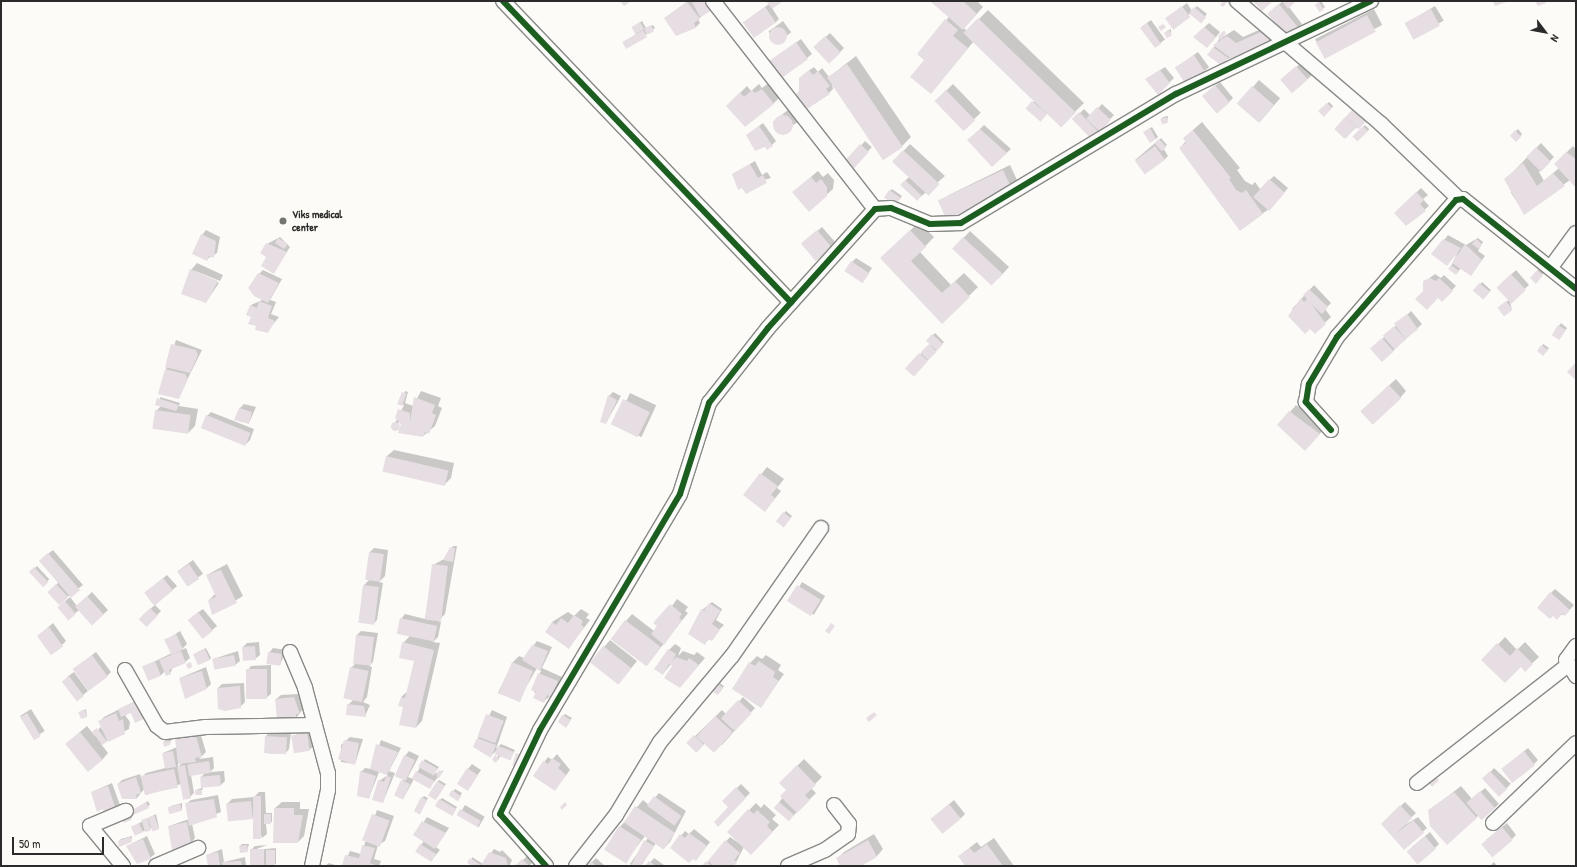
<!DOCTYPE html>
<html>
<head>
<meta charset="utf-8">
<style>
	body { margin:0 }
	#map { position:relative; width:1577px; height:867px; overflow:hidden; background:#fcfbf8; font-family:"Patrick Hand",sans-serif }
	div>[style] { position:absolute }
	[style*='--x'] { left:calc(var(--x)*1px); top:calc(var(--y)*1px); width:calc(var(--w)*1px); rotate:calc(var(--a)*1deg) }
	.shadow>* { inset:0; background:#0003; transform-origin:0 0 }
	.building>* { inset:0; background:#e7dee3; transform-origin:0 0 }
	.round { border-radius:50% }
	.roads { filter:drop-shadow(1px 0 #898987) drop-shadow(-1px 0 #898987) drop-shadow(0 1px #898987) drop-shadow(0 -1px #898987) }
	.minor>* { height:14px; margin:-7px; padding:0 7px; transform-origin:7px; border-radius:7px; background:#fbfbf9 }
	.cycleway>* { height:6px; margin:-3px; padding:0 3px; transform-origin:3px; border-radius:3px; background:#1b5e20 }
	.dots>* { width:11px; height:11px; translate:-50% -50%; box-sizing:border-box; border:2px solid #fdfcf7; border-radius:50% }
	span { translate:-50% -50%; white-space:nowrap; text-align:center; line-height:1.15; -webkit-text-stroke:4px #fdfcf7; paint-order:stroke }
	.poi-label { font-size:11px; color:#2b2b2b; font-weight:700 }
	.left { translate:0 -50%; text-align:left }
	.frame { position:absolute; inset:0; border:2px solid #2b2b2b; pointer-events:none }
	.north { position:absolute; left:1525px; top:12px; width:40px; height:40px; -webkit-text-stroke:3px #fdfcf7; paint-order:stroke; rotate:122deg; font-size:11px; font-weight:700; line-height:16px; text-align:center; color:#2b2b2b }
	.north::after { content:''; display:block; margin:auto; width:14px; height:18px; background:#2b2b2b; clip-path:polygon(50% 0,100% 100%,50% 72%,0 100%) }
	.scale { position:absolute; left:12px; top:837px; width:92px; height:18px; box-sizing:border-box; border:2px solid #2b2b2b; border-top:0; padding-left:5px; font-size:12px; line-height:14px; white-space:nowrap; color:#2b2b2b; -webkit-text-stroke:3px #fdfcf7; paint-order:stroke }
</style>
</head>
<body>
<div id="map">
	<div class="shadow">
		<i style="clip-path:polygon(688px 1px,711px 1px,714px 7px,698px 19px,700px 23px,696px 27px,677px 35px,665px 18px)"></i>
		<i style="clip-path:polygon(767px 1px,782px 1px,772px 8px,779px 19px,775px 23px,744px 22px,769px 4px)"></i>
		<i style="clip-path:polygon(932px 1px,977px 1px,983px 7px,964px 28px,967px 31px,988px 10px,1084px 103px,1061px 126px,1048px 112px,1040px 120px,1027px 109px,1035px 100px,974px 41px,931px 93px,925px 59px,949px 16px)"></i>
		<i style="clip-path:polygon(1283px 1px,1295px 1px,1289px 7px,1302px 24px,1298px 28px,1273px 9px)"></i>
		<i style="clip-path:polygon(1321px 1px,1325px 7px,1320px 11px,1318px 4px)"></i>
		<i style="clip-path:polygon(1187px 3px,1192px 11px,1197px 6px,1207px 14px,1200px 22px,1192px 14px,1166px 19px)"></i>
		<i style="left:1435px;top:6px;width:17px;height:33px;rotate:59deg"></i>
		<i style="left:1374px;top:9px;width:18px;height:66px;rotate:63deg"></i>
		<i style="left:1151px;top:20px;width:24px;height:12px;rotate:54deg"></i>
		<i style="clip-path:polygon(642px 21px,646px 28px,653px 25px,655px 28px,627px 48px,624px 44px,636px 34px,633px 27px)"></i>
		<i style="left:783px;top:21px;width:14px;height:18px;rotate:54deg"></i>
		<i style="clip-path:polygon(1209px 23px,1220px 32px,1211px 43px,1198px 33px)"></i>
		<i style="clip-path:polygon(1270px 25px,1280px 34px,1226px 60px,1209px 55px,1225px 30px,1223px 37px,1234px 30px,1243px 37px)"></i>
		<i style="clip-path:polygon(1171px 29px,1171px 34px,1165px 33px,1167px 31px)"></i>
		<i style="clip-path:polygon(830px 33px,844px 48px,829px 63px,819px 43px)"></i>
		<i style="clip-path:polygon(801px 39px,812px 54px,783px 77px,776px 57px)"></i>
		<i style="left:1198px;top:52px;width:19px;height:26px;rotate:54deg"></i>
		<i style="clip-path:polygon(856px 56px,911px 137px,902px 146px,832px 83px,833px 89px,829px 93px,800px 90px,804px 74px,814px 67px,818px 72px,822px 68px,829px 77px)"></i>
		<i style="clip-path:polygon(1301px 63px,1312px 75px,1293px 92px,1287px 75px)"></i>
		<i style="clip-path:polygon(1165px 67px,1174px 78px,1158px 94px,1146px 79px)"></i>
		<i style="left:1259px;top:80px;width:28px;height:32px;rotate:41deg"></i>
		<i style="clip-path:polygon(1220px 82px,1233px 98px,1229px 102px,1208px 91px)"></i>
		<i style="clip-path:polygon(769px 83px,780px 97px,773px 104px,727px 106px,747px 86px,751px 91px,759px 84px,762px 88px)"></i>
		<i style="left:953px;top:84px;width:40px;height:24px;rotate:46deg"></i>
		<i style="left:1329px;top:102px;width:6px;height:13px;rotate:45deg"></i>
		<i style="clip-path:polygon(1102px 104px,1114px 115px,1092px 138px,1074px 119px,1084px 109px,1091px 116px)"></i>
		<i style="clip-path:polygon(1358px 106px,1369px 117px,1344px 138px,1335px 129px)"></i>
		<i style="clip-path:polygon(789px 109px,798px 122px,779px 134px,773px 122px)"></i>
		<i style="clip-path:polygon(1168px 116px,1167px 123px,1161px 119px,1163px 117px)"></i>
		<i style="clip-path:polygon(1202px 122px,1240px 168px,1237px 170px,1245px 181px,1252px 185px,1255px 182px,1260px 189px,1274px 176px,1288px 188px,1273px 206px,1240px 230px,1180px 148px,1186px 141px,1184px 138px)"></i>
		<i style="clip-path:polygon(763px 123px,776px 141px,772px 145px,766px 146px,747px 135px)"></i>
		<i style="clip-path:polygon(984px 125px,1011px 149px,992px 166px,969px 140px)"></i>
		<i style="left:1365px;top:125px;width:6px;height:16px;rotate:45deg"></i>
		<i style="clip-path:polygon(1152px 127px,1158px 137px,1156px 139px,1146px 131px)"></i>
		<i style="clip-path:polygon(1518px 129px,1522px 134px,1516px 141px,1511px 136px)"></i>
		<i style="clip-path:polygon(1161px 138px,1167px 145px,1163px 148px,1168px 156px,1164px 160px,1135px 160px)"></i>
		<i style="left:865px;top:141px;width:9px;height:28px;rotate:41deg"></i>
		<i style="clip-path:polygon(1541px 143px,1554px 157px,1539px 172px,1544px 181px,1559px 168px,1562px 157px,1573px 146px,1576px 149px,1576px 187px,1570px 180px,1524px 213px,1511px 193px,1512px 173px)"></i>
		<i style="clip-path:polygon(910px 144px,945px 176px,917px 200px,901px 185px,910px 176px,894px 161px)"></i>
		<i style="clip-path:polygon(755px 161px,762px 175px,767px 172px,771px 178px,743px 186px,733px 174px)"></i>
		<i style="clip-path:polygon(1010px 165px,1018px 182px,949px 219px,940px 202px,947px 196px)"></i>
		<i style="clip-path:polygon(818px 171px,823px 177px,828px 173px,834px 180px,833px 189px,826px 195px,800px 186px)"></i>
		<i style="clip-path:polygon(1421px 188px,1428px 195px,1423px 199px,1429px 206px,1406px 225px,1395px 213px)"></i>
		<i style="clip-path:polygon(892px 189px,902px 196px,897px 203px,890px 191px)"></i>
		<i style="clip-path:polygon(919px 222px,934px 237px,920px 252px,951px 285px,964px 273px,978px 287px,942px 322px,890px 250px)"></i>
		<i style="clip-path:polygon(822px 227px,836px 243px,816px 260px,807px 240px)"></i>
		<i style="clip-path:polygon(206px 230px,220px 237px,217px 253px,207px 259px,202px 235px)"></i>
		<i style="clip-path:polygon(970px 231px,1009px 267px,998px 279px,953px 249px)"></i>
		<i style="clip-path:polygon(1448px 235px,1466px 245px,1478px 238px,1483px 242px,1478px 251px,1485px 256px,1471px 275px,1461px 268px,1456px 274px,1451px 266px,1458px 252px,1447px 265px,1444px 240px)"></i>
		<i style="clip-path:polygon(280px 237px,290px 247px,274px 272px,267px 244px)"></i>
		<i style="clip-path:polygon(856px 258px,872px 268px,863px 281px,852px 262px)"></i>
		<i style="clip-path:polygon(197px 263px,223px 275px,220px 281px,193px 270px,219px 283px,206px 302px,191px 270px)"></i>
		<i style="left:1539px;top:269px;width:6px;height:12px;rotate:39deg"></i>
		<i style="clip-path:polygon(263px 270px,282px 279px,270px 300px,276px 302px,271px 314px,279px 317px,267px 332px,257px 326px,251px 305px,262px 300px,259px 274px)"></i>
		<i style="clip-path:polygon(1516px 270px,1529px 285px,1510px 302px,1512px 310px,1500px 306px,1509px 300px,1502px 283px)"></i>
		<i style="clip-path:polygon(1435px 274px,1441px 278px,1444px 275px,1456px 286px,1442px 300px,1424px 291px,1423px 283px)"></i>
		<i style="left:1482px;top:282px;width:12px;height:12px;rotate:42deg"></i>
		<i style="clip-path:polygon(1314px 285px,1331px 303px,1325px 309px,1331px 317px,1315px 332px,1292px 309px)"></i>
		<i style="clip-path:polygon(1411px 311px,1422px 324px,1382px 361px,1376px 345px)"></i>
		<i style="clip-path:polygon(1561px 323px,1567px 328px,1561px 337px,1553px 334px)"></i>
		<i style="clip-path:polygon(935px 333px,944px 342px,914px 375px,906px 368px,931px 344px,927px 341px)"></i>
		<i style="clip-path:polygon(176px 340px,202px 350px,178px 398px,166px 369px)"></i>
		<i style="clip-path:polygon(1543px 344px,1549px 348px,1545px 353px,1542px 346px)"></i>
		<i style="clip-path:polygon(1396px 379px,1406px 391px,1400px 398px,1361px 411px)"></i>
		<i style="clip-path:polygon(405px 391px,408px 392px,405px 403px,413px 406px,421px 391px,441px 398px,438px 406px,442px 408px,435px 426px,423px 436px,399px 432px,402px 424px,399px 421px,398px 429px,392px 429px,404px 405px,400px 404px)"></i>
		<i style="clip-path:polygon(613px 392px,621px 396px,606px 423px,609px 396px)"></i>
		<i style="left:630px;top:393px;width:29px;height:35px;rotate:25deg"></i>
		<i style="clip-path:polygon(160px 397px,180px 403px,179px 406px,198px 409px,195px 426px,188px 433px,156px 411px,161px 406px)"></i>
		<i style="clip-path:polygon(244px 404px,256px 407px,249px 423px,240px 408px)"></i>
		<i style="clip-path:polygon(1296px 405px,1326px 427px,1311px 443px,1290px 412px)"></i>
		<i style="clip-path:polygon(211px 412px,254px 429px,250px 440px,246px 444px,207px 416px)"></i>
		<i style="clip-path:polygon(394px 450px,454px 463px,451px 478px,444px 485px,384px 471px,387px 456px)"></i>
		<i style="clip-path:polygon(767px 467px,784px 479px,777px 488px,781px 491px,765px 511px,745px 495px)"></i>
		<i style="clip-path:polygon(786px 511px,792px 516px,785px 525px,784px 513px)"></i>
		<i style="clip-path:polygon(453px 546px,457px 546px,445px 614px,438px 621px,441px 622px,438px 637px,433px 642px,440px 643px,422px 721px,416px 727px,401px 697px,408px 691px,415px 660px,403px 643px,410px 636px,401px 619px,405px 614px,425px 619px,433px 565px,444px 559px)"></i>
		<i style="clip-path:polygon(374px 548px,388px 550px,385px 576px,379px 582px,383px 583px,377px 620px,373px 624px,359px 622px,364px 585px,370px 579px,366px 579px,370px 552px)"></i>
		<i style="clip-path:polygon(53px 550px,83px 585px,59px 603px,49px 592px,58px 583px,44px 557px)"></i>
		<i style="left:193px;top:560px;width:17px;height:19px;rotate:54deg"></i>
		<i style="clip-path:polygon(227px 564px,243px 596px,213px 614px,209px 600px,215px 594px,207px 575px)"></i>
		<i style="left:37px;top:566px;width:18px;height:9px;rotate:47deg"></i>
		<i style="clip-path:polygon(167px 575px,177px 586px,155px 605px,161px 611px,157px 615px,143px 615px,155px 605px,150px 589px)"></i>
		<i style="left:802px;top:582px;width:27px;height:22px;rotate:31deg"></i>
		<i style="clip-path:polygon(1555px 589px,1574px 605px,1565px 615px,1553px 615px,1551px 593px)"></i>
		<i style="clip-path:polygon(92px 592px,108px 610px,92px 625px,79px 610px,68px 619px,63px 603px,70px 597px,77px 606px)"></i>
		<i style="clip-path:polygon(677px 599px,688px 607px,685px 611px,688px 613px,647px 665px,626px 621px,632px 614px,654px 631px)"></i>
		<i style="clip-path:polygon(712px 602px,722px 609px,716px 620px,724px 625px,704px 644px,690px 634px,702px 610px)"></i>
		<i style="clip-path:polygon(203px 609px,217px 626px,203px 638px,193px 616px)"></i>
		<i style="clip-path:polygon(581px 609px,589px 614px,586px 618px,590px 620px,569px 647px,552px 622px,568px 612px,574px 616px)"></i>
		<i style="clip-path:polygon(53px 623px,66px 641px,62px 645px,38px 636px)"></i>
		<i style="clip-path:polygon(180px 631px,187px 644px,181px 650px,186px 648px,190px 658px,185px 662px,173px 667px,170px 674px,165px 671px,160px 676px,143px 667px,172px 653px,166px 640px)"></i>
		<i style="clip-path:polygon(361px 631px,378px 633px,373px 662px,369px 666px,372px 667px,367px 697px,363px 702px,370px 705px,365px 716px,348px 705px,353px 700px,351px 668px,355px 664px,357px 635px)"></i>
		<i style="clip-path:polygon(1505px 637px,1517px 650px,1525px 642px,1539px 657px,1525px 670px,1521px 666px,1483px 660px)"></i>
		<i style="clip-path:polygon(610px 640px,637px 661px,619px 683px,604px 647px)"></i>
		<i style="clip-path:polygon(537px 641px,552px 647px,542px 668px,562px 677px,555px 692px,543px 702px,532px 689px,541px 671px,537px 668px,518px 701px,498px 693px,513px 662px,519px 656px,524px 658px)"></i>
		<i style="clip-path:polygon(259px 642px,260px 655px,255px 659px,243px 647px,247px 643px)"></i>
		<i style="clip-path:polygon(675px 644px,681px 648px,678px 656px,683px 651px,694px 655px,697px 652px,705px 658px,686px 680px,671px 664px,663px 674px,669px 650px)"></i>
		<i style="clip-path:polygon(206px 648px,211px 658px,209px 660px,196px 653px)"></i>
		<i style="clip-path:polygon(273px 648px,286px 650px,280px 665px,269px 653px)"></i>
		<i style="clip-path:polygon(238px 651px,240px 661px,235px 665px,213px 659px)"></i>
		<i style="clip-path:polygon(96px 652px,111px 672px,107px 676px,74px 669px)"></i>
		<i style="clip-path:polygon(766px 655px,781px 665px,778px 670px,784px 674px,761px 706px,750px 663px,757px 656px,762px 659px)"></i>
		<i style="clip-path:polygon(271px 665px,271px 694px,266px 698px,247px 671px,251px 666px)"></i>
		<i style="clip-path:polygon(206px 667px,211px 684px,207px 688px,180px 678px)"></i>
		<i style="clip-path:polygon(74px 672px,88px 691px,77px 700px,67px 677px)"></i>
		<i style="clip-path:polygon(244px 683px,245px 702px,240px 707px,218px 688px,222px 684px)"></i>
		<i style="clip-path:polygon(720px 683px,724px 686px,720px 692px,719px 685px)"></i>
		<i style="clip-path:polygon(298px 694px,304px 708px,296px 718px,276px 699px,281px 695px)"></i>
		<i style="clip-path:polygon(143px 697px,125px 715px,130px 722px,129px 729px,101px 744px,108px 753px,102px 760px,67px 743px,87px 726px,95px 736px,100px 727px,105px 733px,100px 721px,104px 717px)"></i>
		<i style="clip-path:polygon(743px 697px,755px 708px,722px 745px,705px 743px,697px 752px,688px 743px,722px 710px,727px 715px)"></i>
		<i style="left:31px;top:709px;width:26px;height:13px;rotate:58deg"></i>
		<i style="clip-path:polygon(86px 709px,87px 716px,80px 713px,81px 711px)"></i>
		<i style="clip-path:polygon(492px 710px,507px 717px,496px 749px,501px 744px,515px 750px,510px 759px,501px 755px,498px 760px,498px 749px,491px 756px,478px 738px)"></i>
		<i style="clip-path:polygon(565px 714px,572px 718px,567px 724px,563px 716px)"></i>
		<i style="clip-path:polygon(311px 730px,314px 746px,309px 750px,292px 736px)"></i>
		<i style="clip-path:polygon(evenodd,200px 732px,206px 752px,199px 759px,213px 757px,214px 768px,210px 772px,224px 771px,225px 781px,221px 785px,203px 787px,201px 794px,196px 790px,202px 788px,201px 777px,205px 773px,191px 775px,194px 793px,190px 797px,181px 784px,146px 795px,145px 788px,137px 798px,122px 798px,118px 784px,122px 780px,140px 774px,141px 778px,146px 773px,165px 768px,163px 753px,177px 747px,176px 738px,180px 734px,200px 732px,182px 763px,178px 767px,178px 764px,182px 763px)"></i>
		<i style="clip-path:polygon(270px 732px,291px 733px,289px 749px,285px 754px,265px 753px,266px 736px)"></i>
		<i style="clip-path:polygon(350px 737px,363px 739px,355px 764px,341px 762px,341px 745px)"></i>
		<i style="clip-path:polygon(171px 739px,170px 745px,164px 742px,165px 740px)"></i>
		<i style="clip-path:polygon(381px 740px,401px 748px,389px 771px,395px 773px,383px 802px,379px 781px,388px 775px,379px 772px,369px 798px,361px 772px,365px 768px,371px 769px)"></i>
		<i style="clip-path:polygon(1528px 748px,1538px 760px,1534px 764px,1502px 769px)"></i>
		<i style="clip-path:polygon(409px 751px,419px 756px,408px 777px,413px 779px,425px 759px,439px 767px,434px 774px,444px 770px,429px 788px,414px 779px,403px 799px,395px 795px,404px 778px,405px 756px)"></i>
		<i style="clip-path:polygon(557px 754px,570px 770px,555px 790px,534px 776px,548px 757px,552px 760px)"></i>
		<i style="clip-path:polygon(804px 759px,822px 777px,811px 788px,816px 793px,793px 816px,775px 808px,788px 790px,780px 783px)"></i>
		<i style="clip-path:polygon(472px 764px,481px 770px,467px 790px,468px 769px)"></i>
		<i style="left:1494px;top:768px;width:23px;height:14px;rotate:43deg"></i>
		<i style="clip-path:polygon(439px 780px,446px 784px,436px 799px,438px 781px)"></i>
		<i style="clip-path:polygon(112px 783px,120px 805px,115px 809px,104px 808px,92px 792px)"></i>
		<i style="clip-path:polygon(741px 784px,750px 793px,718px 825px,730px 807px,724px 801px)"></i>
		<i style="clip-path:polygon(1461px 786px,1472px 799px,1485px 788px,1499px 804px,1482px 819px,1479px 815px,1447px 844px,1429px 811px)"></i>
		<i style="clip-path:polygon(455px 789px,462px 793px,459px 798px,450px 795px)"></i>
		<i style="clip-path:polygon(259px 792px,265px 792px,266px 813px,272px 813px,272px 822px,266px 824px,267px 834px,262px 838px,255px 815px,252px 818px,227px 804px,232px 799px,254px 797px)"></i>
		<i style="clip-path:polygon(659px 793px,686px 811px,670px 842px,664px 848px,656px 843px,641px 866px,633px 866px,630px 864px,648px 838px,645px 836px,625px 862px,620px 827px,643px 800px,649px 805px)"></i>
		<i style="clip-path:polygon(218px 795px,221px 812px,192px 824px,195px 838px,191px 843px,169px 826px,189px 819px,186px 804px,191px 800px)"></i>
		<i style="clip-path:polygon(424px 796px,428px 798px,420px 812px,422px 798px)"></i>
		<i style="clip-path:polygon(442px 798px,457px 807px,452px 815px,440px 800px)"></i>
		<i style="clip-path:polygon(954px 800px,965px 814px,961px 818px,931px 819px)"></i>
		<i style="clip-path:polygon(148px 801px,150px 805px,132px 814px,131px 819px,125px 816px)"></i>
		<i style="clip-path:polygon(282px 802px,300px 802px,300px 809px,309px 809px,304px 836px,298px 842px,275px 808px)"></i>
		<i style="clip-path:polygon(1405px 802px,1416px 813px,1401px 827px,1418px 817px,1427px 828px,1404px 849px,1382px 824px)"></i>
		<i style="clip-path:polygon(182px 803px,182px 810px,169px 808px,171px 806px)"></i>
		<i style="clip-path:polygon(756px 803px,761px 808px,764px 804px,776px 815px,772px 819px,779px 825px,751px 854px,744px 847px,734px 866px,704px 866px,730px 837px,743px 846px,728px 832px)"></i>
		<i style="left:465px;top:805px;width:23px;height:12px;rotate:31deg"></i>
		<i style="clip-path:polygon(377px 810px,394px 816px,385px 841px,378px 845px,374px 859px,381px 861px,379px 866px,343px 866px,350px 851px,361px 854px)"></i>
		<i style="clip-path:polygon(156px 814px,159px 828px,153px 827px,135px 835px,134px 826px)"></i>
		<i style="clip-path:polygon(427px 817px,449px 828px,436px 847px,440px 850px,431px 861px,421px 845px,424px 841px,415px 835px)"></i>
		<i style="clip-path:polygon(1507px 823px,1516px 835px,1512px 839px,1486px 840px)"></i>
		<i style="clip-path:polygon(694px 829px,710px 842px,700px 855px,671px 848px,685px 831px,689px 834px)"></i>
		<i style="clip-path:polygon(1430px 832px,1439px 844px,1435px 848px,1412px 847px)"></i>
		<i style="clip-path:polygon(874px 834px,883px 849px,877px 856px,859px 866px,842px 866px,837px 859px,844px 852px)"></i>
		<i style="clip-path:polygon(132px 836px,131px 842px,119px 841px,121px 839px)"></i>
		<i style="clip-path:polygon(147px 836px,155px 854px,150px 858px,127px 846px)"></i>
		<i style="clip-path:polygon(994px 838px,1014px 866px,972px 866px,959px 856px,977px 842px,981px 847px)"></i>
		<i style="clip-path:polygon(249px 844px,247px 851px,240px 846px,242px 844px)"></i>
		<i style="clip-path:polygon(267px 845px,254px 850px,276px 848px,276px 864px,251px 866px,251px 850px,255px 846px)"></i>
		<i style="clip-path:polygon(222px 849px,224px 862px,245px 857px,246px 866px,209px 866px,207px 855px)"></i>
		<i style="clip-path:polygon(494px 849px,500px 852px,502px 850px,512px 860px,509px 866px,471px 866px,472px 857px,483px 864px)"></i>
		<i style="clip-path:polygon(527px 856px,533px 862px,529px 866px,517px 866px)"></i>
		<i style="clip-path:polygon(596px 858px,605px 866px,588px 866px)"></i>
		<i style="clip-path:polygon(654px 858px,664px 865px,663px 866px,647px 866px)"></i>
		<i style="clip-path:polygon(1494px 862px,1497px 866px,1490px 866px)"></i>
		<i style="clip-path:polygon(329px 863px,338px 866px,325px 866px)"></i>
	</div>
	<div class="building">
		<i style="clip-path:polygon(620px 1px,631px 1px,624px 6px)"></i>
		<i style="clip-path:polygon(705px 1px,711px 11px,700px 17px,692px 2px)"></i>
		<i style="clip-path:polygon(766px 1px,783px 1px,772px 9px)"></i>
		<i style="clip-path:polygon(930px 1px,963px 1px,977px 14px,963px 30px)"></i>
		<i style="clip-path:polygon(1223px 1px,1228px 1px,1223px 7px,1220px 5px)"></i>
		<i style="clip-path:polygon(1273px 1px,1262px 11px,1254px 2px,1254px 1px)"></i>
		<i style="clip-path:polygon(1282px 1px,1296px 1px,1288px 9px)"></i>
		<i style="clip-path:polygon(1493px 1px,1509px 1px,1495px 6px)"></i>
		<i style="clip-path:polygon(1535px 1px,1545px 1px,1546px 3px,1538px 6px)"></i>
		<i style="clip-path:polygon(687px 2px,700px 19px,694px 23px,696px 28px,676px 36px,664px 18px)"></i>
		<i style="left:1319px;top:2px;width:9px;height:5px;rotate:58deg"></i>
		<i style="left:1279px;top:4px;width:32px;height:15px;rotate:51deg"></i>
		<i style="left:1182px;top:6px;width:14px;height:21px;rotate:54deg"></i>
		<i style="left:765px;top:7px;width:19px;height:27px;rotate:55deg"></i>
		<i style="left:1194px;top:7px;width:16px;height:8px;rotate:40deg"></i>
		<i style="left:1431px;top:9px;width:19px;height:30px;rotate:62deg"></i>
		<i style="left:1367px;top:15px;width:19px;height:58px;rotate:62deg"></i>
		<i style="left:978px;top:18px;width:136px;height:21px;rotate:44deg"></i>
		<i style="clip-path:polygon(945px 19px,958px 30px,953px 36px,968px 48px,931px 94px,910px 77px,924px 60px,917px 54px)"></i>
		<i style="left:640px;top:22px;width:8px;height:10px;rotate:60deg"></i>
		<i style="clip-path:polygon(1147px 23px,1161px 44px,1155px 48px,1140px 28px)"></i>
		<i style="clip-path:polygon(1163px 24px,1166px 27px,1161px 31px,1158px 27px)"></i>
		<i style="left:651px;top:25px;width:7px;height:8px;rotate:63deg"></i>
		<i style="clip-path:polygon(1204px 27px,1216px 37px,1207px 48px,1193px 37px)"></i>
		<i class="round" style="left:769px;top:27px;width:18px;height:18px"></i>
		<i style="left:643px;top:30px;width:8px;height:24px;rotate:60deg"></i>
		<i style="left:1169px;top:30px;width:6px;height:6px;rotate:59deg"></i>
		<i style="clip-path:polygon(1223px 31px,1226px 33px,1221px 40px,1218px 37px)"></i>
		<i style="clip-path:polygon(1263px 31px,1274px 41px,1233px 60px,1213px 45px,1227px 36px,1236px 43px)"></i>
		<i style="left:825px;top:36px;width:23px;height:16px;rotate:47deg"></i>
		<i style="left:796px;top:42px;width:21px;height:33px;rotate:55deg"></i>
		<i style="left:1213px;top:47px;width:19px;height:10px;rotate:36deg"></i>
		<i style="left:1194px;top:55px;width:20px;height:23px;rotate:57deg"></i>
		<i style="left:847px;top:64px;width:100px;height:24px;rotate:56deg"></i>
		<i style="left:1296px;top:66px;width:18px;height:21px;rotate:49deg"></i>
		<i style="clip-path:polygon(809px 70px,813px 75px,818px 71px,830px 86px,826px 89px,830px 94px,807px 109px,796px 94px,799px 91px,799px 78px)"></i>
		<i style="clip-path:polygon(1160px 70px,1170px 83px,1158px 95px,1145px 79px)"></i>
		<i style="left:1215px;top:85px;width:23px;height:17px;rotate:50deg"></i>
		<i style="left:1252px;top:86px;width:29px;height:23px;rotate:41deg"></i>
		<i style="clip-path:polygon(762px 89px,774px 104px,745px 127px,726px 106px,740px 92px,744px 97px,752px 90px,755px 93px)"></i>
		<i style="left:946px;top:90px;width:42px;height:16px;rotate:46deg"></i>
		<i style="left:1032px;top:101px;width:20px;height:10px;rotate:41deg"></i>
		<i style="clip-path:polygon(1327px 103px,1332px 108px,1324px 117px,1318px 111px)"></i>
		<i style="left:1097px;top:107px;width:19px;height:16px;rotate:43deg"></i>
		<i style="left:1353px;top:109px;width:18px;height:11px;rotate:43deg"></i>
		<i style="left:1079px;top:112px;width:29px;height:10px;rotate:46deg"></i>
		<i class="round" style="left:773px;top:115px;width:20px;height:20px"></i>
		<i style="left:1166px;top:117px;width:6px;height:6px;rotate:72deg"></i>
		<i style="left:1345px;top:117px;width:15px;height:16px;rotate:42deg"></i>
		<i style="clip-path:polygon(759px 126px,773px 146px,767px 150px,765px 147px,755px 151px,746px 135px)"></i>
		<i style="left:1363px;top:126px;width:7px;height:15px;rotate:45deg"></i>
		<i style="clip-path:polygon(1150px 128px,1156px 139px,1150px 143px,1143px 132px)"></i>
		<i style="clip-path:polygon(980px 129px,1007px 153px,992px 167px,967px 140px)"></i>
		<i style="clip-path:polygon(1193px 130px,1231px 178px,1229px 179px,1236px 190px,1242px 193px,1246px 190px,1263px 214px,1240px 231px,1179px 148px,1186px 143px,1183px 138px)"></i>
		<i style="clip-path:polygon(1515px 130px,1521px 137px,1516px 142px,1510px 136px)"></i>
		<i style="left:1159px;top:139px;width:11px;height:6px;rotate:49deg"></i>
		<i style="left:860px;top:144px;width:12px;height:23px;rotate:42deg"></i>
		<i style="left:1155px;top:146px;width:17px;height:25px;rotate:54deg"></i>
		<i style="left:1536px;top:147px;width:21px;height:14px;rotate:45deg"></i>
		<i style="left:903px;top:150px;width:50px;height:16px;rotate:43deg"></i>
		<i style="clip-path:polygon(1566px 152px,1576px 159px,1576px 188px,1554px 164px)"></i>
		<i style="clip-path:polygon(1523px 163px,1537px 186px,1553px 173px,1565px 186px,1524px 215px,1504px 179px)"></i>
		<i style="clip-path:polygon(750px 164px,758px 178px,763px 175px,767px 183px,746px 194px,742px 188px,738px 190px,732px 174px)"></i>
		<i style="left:1003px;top:170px;width:21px;height:72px;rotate:65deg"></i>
		<i style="clip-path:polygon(811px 177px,816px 183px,821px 179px,827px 187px,827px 196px,809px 212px,792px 192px)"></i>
		<i style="left:1269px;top:179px;width:21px;height:24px;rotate:41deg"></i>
		<i style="left:905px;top:180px;width:23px;height:7px;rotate:43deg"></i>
		<i style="left:889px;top:190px;width:14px;height:9px;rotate:34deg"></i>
		<i style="clip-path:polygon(1416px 192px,1424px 200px,1420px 204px,1426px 211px,1406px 226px,1394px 213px)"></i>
		<i style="left:817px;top:230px;width:23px;height:21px;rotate:50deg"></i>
		<i style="clip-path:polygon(910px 230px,926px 247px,911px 261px,942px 293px,955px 281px,970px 297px,942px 324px,880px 258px)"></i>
		<i style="clip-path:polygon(201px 234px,216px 241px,214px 258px,209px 256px,207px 261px,192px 254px)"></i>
		<i style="left:963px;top:237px;width:54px;height:16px;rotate:43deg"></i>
		<i style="clip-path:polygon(278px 238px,288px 244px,284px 249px,275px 243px)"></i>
		<i style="clip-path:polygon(1443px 239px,1461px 248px,1447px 266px,1431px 254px)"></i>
		<i style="clip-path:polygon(1476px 239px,1482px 244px,1479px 249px,1472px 244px)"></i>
		<i style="clip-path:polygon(266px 243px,287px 252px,274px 274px,261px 266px,266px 257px,260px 253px)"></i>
		<i style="clip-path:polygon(1465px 244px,1482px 260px,1471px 276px,1452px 263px)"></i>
		<i style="left:851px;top:261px;width:22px;height:12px;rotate:34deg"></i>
		<i style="left:1451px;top:265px;width:10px;height:5px;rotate:37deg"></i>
		<i style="clip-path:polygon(190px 269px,218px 281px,206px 303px,181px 294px)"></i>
		<i style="clip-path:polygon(1537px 270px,1543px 275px,1536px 284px,1530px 278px)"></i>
		<i style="clip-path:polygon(258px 273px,279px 283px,268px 303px,254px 296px,248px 288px)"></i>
		<i style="left:1511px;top:274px;width:22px;height:20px;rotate:47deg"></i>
		<i style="clip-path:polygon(1430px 278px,1436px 281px,1439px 278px,1453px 291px,1442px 302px,1438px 298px,1427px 310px,1415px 299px,1423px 291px,1423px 281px)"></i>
		<i style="left:1479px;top:283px;width:14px;height:10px;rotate:39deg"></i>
		<i style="clip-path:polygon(1309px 289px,1328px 307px,1322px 314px,1312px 305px,1326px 324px,1315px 334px,1310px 329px,1305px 334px,1288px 316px,1301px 298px,1304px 302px,1307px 299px,1303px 295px)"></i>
		<i style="clip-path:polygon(259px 301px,272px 306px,268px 318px,275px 321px,268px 333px,255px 330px,256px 326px,248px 324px,251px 317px,246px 315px,250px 305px,257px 308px)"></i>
		<i style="left:1506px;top:301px;width:11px;height:11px;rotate:52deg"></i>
		<i style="left:1407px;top:314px;width:19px;height:16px;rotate:54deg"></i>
		<i style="left:1558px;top:325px;width:9px;height:12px;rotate:32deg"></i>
		<i style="left:1394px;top:326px;width:18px;height:15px;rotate:49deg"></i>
		<i style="left:932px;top:334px;width:15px;height:9px;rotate:42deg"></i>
		<i style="left:1382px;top:338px;width:18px;height:16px;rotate:49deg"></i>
		<i style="clip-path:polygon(171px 344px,196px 350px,198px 355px,190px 373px,165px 367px)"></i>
		<i style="left:929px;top:344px;width:11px;height:12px;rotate:45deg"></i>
		<i style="clip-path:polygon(1541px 345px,1548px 350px,1543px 356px,1537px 351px)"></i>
		<i style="left:919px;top:353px;width:12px;height:21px;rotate:42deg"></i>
		<i style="clip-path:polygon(1576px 362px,1576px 380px,1567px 372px)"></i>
		<i style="clip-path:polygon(165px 369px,185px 374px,188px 379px,179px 399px,158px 394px)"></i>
		<i style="left:1389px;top:385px;width:18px;height:39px;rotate:47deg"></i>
		<i style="left:402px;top:392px;width:5px;height:13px;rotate:22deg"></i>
		<i style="clip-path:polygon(608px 395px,617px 400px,606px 424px,600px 422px)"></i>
		<i style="clip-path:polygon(414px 397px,435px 405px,432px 413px,436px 415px,429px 434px,425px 432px,423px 437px,398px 433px,401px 424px,395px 418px,398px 409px,410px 413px,410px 422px)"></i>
		<i style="clip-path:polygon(157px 398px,179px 405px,176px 411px,155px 405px)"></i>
		<i style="left:623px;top:399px;width:30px;height:28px;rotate:26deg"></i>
		<i style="clip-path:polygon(239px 408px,252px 412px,249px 424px,234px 420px)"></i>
		<i style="left:155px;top:410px;width:36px;height:19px;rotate:8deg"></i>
		<i style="clip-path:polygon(1289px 411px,1320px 434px,1305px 451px,1277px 425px)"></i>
		<i style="left:206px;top:415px;width:48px;height:14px;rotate:22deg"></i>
		<i class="round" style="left:390.5px;top:421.5px;width:9px;height:9px"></i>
		<i style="left:386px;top:456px;width:64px;height:16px;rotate:13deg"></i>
		<i style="clip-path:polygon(760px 473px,778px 486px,771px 495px,775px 498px,765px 512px,743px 495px)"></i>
		<i style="left:783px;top:512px;width:10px;height:12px;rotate:37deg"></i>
		<i style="clip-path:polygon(450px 547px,455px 548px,453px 562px,443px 560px)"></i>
		<i style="left:369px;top:552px;width:15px;height:28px;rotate:8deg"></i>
		<i style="left:48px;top:553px;width:49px;height:12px;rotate:49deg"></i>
		<i style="left:189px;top:564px;width:18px;height:14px;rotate:56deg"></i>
		<i style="left:432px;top:564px;width:16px;height:56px;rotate:7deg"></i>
		<i style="left:34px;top:567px;width:21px;height:7px;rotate:47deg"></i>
		<i style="clip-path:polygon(221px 570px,237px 603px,212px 615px,208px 600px,216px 597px,206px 575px)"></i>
		<i style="left:163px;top:578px;width:16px;height:24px;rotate:52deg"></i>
		<i style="left:56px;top:584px;width:18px;height:12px;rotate:47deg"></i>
		<i style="left:363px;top:585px;width:16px;height:38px;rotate:7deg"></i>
		<i style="left:797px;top:585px;width:28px;height:19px;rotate:32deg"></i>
		<i style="clip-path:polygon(1550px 592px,1570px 610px,1565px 616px,1562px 614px,1557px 620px,1553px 616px,1550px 619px,1537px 608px)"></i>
		<i style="left:87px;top:596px;width:25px;height:16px;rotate:48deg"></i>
		<i style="left:65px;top:601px;width:17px;height:10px;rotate:50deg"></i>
		<i style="left:709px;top:603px;width:14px;height:9px;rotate:34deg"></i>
		<i style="clip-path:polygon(670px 604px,682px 614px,679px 618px,682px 620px,664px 645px,651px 634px,657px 626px,653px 623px)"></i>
		<i style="left:150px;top:608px;width:11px;height:16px;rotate:45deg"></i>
		<i style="clip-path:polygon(701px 609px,716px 618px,712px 624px,720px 630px,712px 641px,708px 639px,705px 645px,688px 634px)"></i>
		<i style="left:198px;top:612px;width:24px;height:13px;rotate:52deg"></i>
		<i style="clip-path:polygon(574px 615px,583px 621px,581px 625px,584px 627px,569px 649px,545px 632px,552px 622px,556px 625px,561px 618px,568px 623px)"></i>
		<i style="left:400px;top:618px;width:38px;height:16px;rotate:12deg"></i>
		<i style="left:625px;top:620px;width:45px;height:24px;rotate:37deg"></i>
		<i style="left:831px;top:623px;width:5px;height:10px;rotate:37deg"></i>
		<i style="left:49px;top:627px;width:24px;height:15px;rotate:54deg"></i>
		<i style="left:176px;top:634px;width:17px;height:13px;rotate:65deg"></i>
		<i style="left:356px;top:635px;width:18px;height:29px;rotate:6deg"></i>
		<i style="clip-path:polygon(402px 642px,434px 650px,416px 728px,399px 725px,403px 707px,398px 706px,401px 697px,405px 698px,414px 661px,399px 658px)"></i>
		<i style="clip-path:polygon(1497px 643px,1510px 656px,1517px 648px,1533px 664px,1525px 672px,1521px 667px,1505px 683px,1481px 660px)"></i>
		<i style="clip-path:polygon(532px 645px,548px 651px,540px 671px,522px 660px)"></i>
		<i style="left:255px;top:646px;width:14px;height:13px;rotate:86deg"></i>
		<i style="left:603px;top:646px;width:36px;height:21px;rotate:38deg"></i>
		<i style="left:205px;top:649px;width:12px;height:13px;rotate:66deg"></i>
		<i style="clip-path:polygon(668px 649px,676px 654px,672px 662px,676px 657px,687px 661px,689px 658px,699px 665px,680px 688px,664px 678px,672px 666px,669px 664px,663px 675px,654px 669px)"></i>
		<i style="clip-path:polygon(181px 651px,186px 663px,169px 670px,171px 674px,166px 676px,159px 660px)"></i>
		<i style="left:268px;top:652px;width:14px;height:12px;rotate:8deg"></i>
		<i style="left:92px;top:655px;width:27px;height:24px;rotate:54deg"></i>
		<i style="left:234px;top:655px;width:11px;height:22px;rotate:80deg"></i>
		<i style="left:155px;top:661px;width:16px;height:14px;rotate:68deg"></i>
		<i style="clip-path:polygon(759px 661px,775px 672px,773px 677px,779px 681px,761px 708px,732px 689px,749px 662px,755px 666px)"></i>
		<i style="clip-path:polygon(191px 662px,192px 667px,188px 669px,186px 664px)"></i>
		<i style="left:512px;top:662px;width:23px;height:34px;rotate:23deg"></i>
		<i style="left:350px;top:667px;width:19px;height:32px;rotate:12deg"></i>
		<i style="left:267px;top:669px;width:30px;height:21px;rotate:90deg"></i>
		<i style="clip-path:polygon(202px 671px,207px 689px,185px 699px,179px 678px)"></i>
		<i style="clip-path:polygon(538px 673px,558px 681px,551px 697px,547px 695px,544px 703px,533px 698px,536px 692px,531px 690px)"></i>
		<i style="left:69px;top:676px;width:25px;height:9px;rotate:53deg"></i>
		<i style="clip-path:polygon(718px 684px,723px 688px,718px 695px,713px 692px)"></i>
		<i style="clip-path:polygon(240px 686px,241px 708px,225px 711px,218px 709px,217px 688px)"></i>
		<i style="clip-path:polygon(294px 697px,300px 714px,296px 714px,296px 719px,277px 721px,275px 699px)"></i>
		<i style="clip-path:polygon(138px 700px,146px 718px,135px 723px,131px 713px,121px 717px,118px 709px)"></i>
		<i style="left:738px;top:700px;width:19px;height:25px;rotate:43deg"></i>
		<i style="clip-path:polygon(347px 704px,364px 706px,366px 717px,346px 715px)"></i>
		<i style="clip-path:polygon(85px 710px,87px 717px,81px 719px,78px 712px)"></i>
		<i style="clip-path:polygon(874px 712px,877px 715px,869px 722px,866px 718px)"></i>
		<i style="left:27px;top:713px;width:27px;height:8px;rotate:59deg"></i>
		<i style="clip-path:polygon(116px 713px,119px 721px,123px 719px,125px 734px,108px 742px,98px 721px)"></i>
		<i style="left:486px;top:714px;width:19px;height:24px;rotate:21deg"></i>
		<i style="clip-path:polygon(562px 715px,571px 720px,566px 728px,558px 722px)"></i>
		<i style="left:715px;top:716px;width:24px;height:28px;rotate:42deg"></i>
		<i style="left:97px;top:728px;width:17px;height:6px;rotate:54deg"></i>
		<i style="left:80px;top:732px;width:36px;height:19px;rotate:51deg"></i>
		<i style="left:307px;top:733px;width:18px;height:16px;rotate:81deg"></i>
		<i style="left:694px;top:735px;width:14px;height:11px;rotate:45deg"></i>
		<i style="clip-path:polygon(196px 736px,202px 757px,195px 758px,196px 762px,178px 764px,175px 738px)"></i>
		<i style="left:265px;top:736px;width:22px;height:17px;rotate:3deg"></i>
		<i style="clip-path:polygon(477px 738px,496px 745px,491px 758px,473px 747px)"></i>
		<i style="clip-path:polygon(344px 740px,359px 743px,355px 765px,338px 759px)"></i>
		<i style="clip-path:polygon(170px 741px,170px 745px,164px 747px,163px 742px)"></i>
		<i style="clip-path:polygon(376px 744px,398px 752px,387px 775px,370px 769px)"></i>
		<i style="left:498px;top:746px;width:17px;height:9px;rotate:21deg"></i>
		<i style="left:173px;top:751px;width:16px;height:11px;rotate:79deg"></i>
		<i style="left:1524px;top:751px;width:18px;height:29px;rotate:52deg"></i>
		<i style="left:516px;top:753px;width:7px;height:13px;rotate:16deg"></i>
		<i style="left:404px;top:755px;width:12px;height:23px;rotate:24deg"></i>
		<i style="clip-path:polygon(495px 755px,499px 758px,496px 763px,492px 760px)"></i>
		<i style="clip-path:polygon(552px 758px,561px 764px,558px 768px,566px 775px,555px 791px,533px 776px,543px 761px,548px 764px)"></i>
		<i style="left:422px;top:760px;width:18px;height:8px;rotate:29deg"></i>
		<i style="left:209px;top:761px;width:12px;height:22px;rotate:81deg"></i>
		<i style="left:185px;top:765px;width:34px;height:8px;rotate:80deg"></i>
		<i style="clip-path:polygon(797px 765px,816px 785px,805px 795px,810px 800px,797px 813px,780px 796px,786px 790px,779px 783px)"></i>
		<i style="left:467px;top:768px;width:13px;height:19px;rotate:32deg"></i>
		<i style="left:174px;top:769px;width:19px;height:34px;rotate:78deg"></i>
		<i style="clip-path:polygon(439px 770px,443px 772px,439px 778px,436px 776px)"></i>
		<i style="clip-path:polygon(360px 771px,376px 776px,369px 799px,357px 796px)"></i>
		<i style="left:416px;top:771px;width:21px;height:9px;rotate:29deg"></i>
		<i style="left:1490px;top:771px;width:25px;height:11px;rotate:47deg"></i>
		<i style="clip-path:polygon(1433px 774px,1439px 780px,1432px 787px,1427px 781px)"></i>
		<i style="left:220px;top:775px;width:11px;height:20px;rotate:85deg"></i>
		<i style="clip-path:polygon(386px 776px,391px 777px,383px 803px,372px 800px,378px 780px,384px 782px)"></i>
		<i style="clip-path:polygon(136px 777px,141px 793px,136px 795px,137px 799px,122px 799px,117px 784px)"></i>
		<i style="left:401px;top:780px;width:10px;height:17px;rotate:24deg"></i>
		<i style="left:437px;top:781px;width:9px;height:17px;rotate:32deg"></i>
		<i style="clip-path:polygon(108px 786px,116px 810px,104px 814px,103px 809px,97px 812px,91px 792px)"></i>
		<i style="clip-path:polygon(736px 787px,746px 798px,718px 827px,714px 822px,728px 807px,722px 801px)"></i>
		<i style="left:195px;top:790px;width:7px;height:5px"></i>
		<i style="left:452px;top:790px;width:11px;height:6px;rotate:34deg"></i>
		<i style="left:1480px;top:791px;width:23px;height:18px;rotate:49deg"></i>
		<i style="clip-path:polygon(1454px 792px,1477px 818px,1447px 845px,1430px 826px,1428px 810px)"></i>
		<i style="left:253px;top:796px;width:8px;height:43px"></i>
		<i style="left:654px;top:796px;width:34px;height:12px;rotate:36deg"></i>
		<i style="left:421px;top:797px;width:7px;height:16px;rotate:27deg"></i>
		<i style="clip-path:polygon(214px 799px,217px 817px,189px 826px,185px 803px)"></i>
		<i style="left:439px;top:799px;width:20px;height:8px;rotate:30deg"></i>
		<i style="left:251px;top:801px;width:18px;height:25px;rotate:84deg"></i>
		<i style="clip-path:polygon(146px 802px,149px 808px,133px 815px,131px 811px)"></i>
		<i style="clip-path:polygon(565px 802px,567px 805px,562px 810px,560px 807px)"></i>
		<i style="left:779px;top:802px;width:20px;height:8px;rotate:41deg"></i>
		<i style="left:180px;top:804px;width:7px;height:13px;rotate:74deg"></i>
		<i style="left:949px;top:804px;width:19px;height:24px;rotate:51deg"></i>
		<i style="clip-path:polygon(1400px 805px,1412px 818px,1396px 834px,1413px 820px,1424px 833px,1404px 850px,1381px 824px)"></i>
		<i style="left:635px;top:806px;width:48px;height:20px;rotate:34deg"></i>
		<i style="clip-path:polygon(274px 808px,294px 808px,294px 815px,303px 815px,298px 843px,273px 843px)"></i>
		<i style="left:460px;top:809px;width:24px;height:7px;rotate:30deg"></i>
		<i style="clip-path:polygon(748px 809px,754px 814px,757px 810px,770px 822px,767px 826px,773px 832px,751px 855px,727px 832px)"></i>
		<i style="left:264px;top:814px;width:7px;height:10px"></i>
		<i style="left:372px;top:814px;width:19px;height:28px;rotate:21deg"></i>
		<i style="left:130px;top:815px;width:5px;height:9px;rotate:68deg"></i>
		<i style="left:154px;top:815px;width:15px;height:7px;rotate:70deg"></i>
		<i style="left:147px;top:818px;width:13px;height:6px;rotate:72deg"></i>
		<i style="clip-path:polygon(422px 821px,446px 833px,435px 849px,413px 835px)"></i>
		<i style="clip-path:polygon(187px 822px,191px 843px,172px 850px,168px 826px)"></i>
		<i style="left:139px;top:823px;width:10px;height:9px;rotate:66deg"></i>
		<i style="left:619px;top:826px;width:26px;height:28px;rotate:32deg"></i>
		<i style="left:1502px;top:827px;width:17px;height:27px;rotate:50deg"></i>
		<i style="clip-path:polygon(689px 833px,707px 846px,696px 861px,693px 859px,689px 863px,670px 848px,680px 834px,685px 838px)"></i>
		<i style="left:1425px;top:836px;width:17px;height:24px;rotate:50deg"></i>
		<i style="clip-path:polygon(130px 837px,132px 842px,119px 847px,118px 841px)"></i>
		<i style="clip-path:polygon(143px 839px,151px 859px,137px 864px,126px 846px)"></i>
		<i style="clip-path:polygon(644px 840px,654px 846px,641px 866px,631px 866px)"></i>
		<i style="clip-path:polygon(725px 840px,740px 853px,734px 860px,737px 862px,734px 866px,714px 866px,708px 861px)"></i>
		<i style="clip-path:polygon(868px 840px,877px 857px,861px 866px,840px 866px,836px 858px)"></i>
		<i style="left:420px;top:844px;width:19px;height:9px;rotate:32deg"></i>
		<i style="clip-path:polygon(987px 844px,1003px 866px,965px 866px,958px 856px,970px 848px,974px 853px)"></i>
		<i style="left:247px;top:845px;width:7px;height:8px;rotate:82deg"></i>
		<i style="clip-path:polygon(362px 845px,375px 848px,370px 863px,378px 866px,342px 866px,345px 855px,359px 858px)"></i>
		<i style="left:250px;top:849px;width:14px;height:17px"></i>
		<i style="left:266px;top:850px;width:9px;height:16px"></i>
		<i style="clip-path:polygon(218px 852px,220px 866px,208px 866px,206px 855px)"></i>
		<i style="clip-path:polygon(489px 852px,506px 858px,508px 866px,481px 865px)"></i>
		<i style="clip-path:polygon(470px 858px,482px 866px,473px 866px,467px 863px)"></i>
		<i style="clip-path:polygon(522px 859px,529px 866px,515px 866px)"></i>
		<i style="clip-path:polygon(241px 861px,242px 866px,223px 866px,222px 862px)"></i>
		<i style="clip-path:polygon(591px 861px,596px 866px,587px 866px)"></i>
		<i style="clip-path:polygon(649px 861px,656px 866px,645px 866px)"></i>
		<i style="clip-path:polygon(706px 861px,712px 866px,702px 866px)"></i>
	</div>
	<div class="roads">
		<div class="minor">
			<i style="--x:503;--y:1;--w:417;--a:46.3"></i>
			<i style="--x:713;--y:1;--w:264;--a:52.1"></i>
			<i style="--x:1237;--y:1;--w:189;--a:40.5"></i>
			<i style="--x:1381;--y:124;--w:108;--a:43.9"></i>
			<i style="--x:1551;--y:267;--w:42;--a:-53.7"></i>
			<i style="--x:1331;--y:430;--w:38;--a:-132"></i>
			<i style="--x:1306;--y:402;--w:18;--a:-81"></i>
			<i style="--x:1309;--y:384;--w:55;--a:-59.2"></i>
			<i style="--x:1337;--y:337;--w:181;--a:-49"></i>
			<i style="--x:1456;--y:200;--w:7;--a:-8"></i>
			<i style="--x:1463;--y:199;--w:144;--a:38.5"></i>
			<i style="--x:1576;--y:646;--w:17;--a:126"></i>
			<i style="--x:1566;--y:660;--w:19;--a:58"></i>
			<i style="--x:290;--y:652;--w:39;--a:67"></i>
			<i style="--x:305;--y:688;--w:88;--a:74.9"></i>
			<i style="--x:328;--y:773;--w:17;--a:90"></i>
			<i style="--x:328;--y:790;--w:78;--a:101.9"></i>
			<i style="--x:125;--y:670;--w:64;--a:60.3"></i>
			<i style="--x:157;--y:726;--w:10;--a:37"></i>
			<i style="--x:165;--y:732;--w:41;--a:-7"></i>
			<i style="--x:206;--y:727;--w:109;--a:-1.1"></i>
			<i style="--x:1417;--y:783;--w:190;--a:-38"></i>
			<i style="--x:1493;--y:823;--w:115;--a:-43.9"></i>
			<i style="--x:123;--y:866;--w:52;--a:-129.5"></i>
			<i style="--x:90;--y:826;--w:39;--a:-23"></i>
			<i style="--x:156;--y:866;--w:46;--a:-23.2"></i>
			<i style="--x:546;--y:866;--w:69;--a:-131.5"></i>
			<i style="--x:500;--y:814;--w:93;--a:-64.5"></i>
			<i style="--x:540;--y:730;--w:274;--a:-59.3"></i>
			<i style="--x:680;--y:494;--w:96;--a:-72.3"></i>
			<i style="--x:709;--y:403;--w:95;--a:-51.8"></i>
			<i style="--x:768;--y:328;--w:160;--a:-48"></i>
			<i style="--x:875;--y:209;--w:16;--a:-4"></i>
			<i style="--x:891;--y:208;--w:42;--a:22.3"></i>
			<i style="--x:930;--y:224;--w:31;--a:-2"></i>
			<i style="--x:961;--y:223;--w:251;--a:-31"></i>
			<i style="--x:1176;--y:94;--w:216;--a:-25.5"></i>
			<i style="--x:576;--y:866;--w:65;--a:-51.9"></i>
			<i style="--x:616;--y:815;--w:85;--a:-58.9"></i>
			<i style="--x:660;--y:742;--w:112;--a:-50.1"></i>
			<i style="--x:732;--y:656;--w:156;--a:-55.2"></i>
			<i style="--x:788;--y:866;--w:40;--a:-23.4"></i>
			<i style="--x:825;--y:850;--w:28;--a:-35"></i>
			<i style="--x:848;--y:834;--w:10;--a:-84"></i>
			<i style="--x:849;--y:824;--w:24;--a:-128"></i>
		</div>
	</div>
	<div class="cycleway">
		<i style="--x:503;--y:1;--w:417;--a:46.3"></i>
		<i style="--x:1331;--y:430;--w:38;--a:-132"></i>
		<i style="--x:1306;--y:402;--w:18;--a:-81"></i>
		<i style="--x:1309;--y:384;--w:55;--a:-59.2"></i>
		<i style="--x:1337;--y:337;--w:181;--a:-49"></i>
		<i style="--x:1456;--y:200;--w:7;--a:-8"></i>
		<i style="--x:1463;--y:199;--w:144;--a:38.5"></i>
		<i style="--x:546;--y:866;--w:69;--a:-131.5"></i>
		<i style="--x:500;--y:814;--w:93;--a:-64.5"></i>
		<i style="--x:540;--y:730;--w:274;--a:-59.3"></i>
		<i style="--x:680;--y:494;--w:96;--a:-72.3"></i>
		<i style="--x:709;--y:403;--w:95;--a:-51.8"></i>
		<i style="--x:768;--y:328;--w:160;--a:-48"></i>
		<i style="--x:875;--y:209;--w:16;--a:-4"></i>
		<i style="--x:891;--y:208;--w:42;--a:22.3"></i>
		<i style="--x:930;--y:224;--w:31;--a:-2"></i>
		<i style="--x:961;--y:223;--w:251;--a:-31"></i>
		<i style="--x:1176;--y:94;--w:216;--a:-25.5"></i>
	</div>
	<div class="dots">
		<i style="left:283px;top:221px;background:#747473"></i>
	</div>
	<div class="poi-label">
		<span class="left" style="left:292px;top:221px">Viks medical<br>center</span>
	</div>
	<div class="frame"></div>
	<div class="north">N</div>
	<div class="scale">50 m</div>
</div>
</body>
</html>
